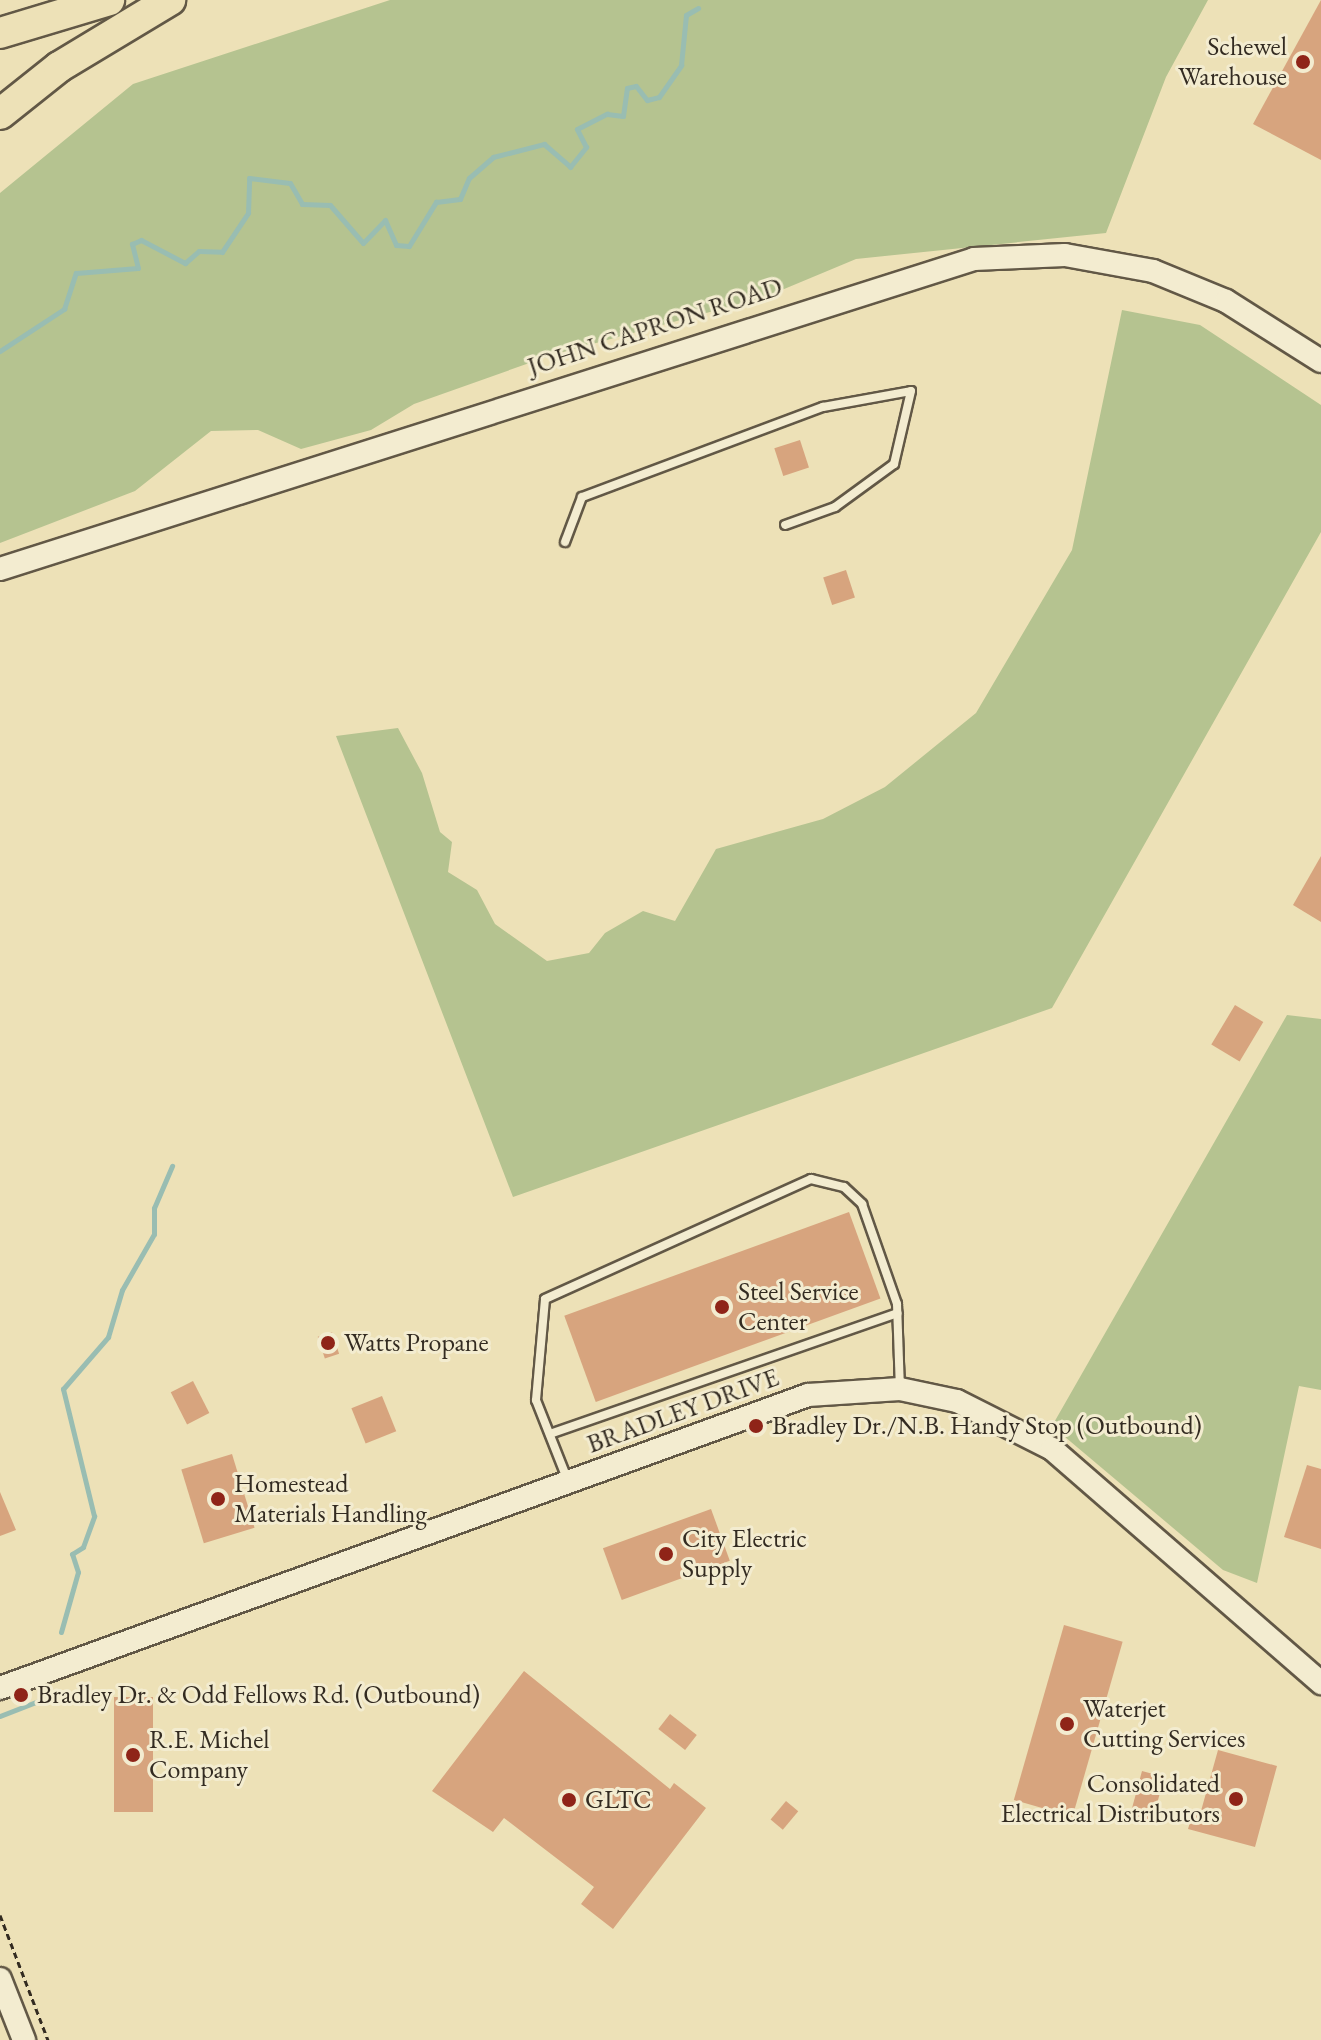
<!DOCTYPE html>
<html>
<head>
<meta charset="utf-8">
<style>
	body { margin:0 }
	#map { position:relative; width:1321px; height:2040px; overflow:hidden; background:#ede1b7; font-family:"EB Garamond",serif }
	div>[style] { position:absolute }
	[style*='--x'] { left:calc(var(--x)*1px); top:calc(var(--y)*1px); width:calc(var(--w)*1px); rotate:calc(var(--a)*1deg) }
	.green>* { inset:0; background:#b5c390 }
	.stream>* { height:5px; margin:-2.5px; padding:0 2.5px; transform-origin:2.5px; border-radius:2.5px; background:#99bdb2 }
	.building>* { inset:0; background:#d7a47e; transform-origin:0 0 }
	.path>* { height:3px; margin-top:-1.5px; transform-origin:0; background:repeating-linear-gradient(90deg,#332b21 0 6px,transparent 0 10px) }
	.roads { filter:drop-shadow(2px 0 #625846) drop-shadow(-2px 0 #625846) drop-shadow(0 2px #625846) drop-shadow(0 -2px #625846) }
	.lane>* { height:8px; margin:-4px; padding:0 4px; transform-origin:4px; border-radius:4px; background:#f3ecd0 }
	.secondary>* { height:22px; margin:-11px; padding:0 11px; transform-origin:11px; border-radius:11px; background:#f3ecd0 }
	.highway>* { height:30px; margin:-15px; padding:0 15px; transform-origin:15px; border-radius:15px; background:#ede1b7 }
	.dots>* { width:22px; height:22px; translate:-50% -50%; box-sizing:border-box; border:4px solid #f3ecd0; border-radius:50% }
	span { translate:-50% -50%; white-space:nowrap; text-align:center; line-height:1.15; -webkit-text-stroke:6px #f3ecd0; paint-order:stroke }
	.poi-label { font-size:26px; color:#332b21 }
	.right { translate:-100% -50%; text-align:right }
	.left { translate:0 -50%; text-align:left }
	.street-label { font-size:26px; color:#332b21 }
</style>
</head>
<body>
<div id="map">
	<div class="green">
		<i style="clip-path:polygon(390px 0,1208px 0,1166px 77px,1106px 233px,856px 259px,765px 297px,552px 355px,414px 404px,371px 430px,301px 449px,258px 430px,211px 431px,135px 491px,0 543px,0 193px,133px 84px)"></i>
		<i style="clip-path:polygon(1122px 310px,1200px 325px,1321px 405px,1321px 532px,1052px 1008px,513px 1197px,336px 736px,398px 728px,422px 773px,440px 832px,452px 842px,448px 872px,477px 890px,495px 924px,547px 961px,589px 953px,605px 933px,643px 911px,675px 921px,716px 849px,823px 819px,885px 787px,976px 713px,1072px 550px)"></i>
		<i style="clip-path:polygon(1287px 1015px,1321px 1019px,1321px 1390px,1299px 1386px,1257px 1583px,1223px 1570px,1052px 1426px)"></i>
	</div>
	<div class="stream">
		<i style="--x:0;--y:351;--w:77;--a:-33.3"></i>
		<i style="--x:64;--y:309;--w:38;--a:-72"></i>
		<i style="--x:76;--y:273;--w:62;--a:-4.6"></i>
		<i style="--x:138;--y:268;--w:25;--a:-104"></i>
		<i style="--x:132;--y:244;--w:10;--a:-24"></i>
		<i style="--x:141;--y:240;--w:50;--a:27.6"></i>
		<i style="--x:185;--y:263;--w:18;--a:-41"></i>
		<i style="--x:199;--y:251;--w:23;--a:2"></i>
		<i style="--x:222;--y:252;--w:47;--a:-56.3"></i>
		<i style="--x:248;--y:213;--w:35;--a:-88"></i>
		<i style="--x:249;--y:178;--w:41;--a:7"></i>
		<i style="--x:290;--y:183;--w:24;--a:60"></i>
		<i style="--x:302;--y:204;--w:28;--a:2"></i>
		<i style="--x:330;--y:205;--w:50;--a:49"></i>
		<i style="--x:363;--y:243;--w:32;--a:-46"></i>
		<i style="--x:385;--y:220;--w:27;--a:66"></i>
		<i style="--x:396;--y:245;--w:13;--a:4"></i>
		<i style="--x:409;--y:246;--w:52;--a:-58.5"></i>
		<i style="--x:436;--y:202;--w:24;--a:-7"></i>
		<i style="--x:460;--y:199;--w:23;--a:-67"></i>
		<i style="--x:469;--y:178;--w:32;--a:-41"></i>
		<i style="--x:493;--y:157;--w:53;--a:-14.3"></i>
		<i style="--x:544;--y:144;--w:35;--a:41"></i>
		<i style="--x:570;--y:167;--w:26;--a:-51"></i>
		<i style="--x:586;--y:147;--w:20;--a:-117"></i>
		<i style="--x:577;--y:129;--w:34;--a:-27"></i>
		<i style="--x:607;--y:114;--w:16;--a:7"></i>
		<i style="--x:623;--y:116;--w:28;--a:-82"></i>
		<i style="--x:627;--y:88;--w:9;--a:-13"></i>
		<i style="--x:636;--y:86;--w:18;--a:52"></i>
		<i style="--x:647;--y:100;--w:12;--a:-14"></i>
		<i style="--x:659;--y:97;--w:39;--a:-55"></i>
		<i style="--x:681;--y:65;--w:50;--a:-84.3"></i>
		<i style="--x:686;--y:15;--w:14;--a:-30"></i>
		<i style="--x:61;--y:1632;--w:62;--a:-74.2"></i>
		<i style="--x:78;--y:1572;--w:19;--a:-108"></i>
		<i style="--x:72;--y:1554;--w:13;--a:-32"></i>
		<i style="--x:83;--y:1547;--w:33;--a:-70"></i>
		<i style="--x:94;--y:1516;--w:131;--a:-103.7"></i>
		<i style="--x:63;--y:1389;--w:69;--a:-49.1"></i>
		<i style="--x:108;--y:1337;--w:49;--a:-73.4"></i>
		<i style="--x:122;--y:1290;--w:64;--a:-60.3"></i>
		<i style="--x:154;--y:1234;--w:26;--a:-90"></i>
		<i style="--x:154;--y:1208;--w:46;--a:-66.8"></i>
		<i style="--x:0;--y:1716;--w:44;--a:-21.3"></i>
	</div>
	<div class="building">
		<i style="clip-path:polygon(1321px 0,1321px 160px,1253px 124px)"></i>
		<i style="left:800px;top:440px;width:29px;height:27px;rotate:72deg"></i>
		<i style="left:846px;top:570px;width:29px;height:24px;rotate:72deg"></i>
		<i style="clip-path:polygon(1321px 856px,1321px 922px,1293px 905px)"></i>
		<i style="left:1235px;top:1005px;width:33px;height:46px;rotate:31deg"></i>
		<i style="left:849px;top:1212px;width:92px;height:303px;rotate:70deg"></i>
		<i style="left:332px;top:1332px;width:23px;height:15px;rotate:72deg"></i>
		<i style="left:193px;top:1381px;width:36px;height:25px;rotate:63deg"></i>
		<i style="left:382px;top:1396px;width:38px;height:33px;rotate:68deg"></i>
		<i style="left:232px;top:1454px;width:77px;height:53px;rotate:73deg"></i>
		<i style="clip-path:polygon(1307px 1465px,1321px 1469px,1321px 1549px,1284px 1537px)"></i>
		<i style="clip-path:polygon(0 1492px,16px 1530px,0 1536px)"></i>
		<i style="left:711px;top:1509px;width:55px;height:115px;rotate:70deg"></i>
		<i style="left:1064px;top:1625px;width:61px;height:182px;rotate:16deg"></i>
		<i style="clip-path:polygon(524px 1671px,670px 1789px,674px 1783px,706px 1808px,613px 1929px,581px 1904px,594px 1887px,504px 1818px,493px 1832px,432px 1791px)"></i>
		<i style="left:114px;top:1697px;width:39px;height:115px"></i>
		<i style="left:670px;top:1714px;width:34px;height:19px;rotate:38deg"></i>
		<i style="clip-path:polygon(1218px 1750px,1277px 1766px,1255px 1847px,1188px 1829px,1194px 1809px,1201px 1811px)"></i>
		<i style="left:1142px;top:1771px;width:23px;height:48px;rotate:15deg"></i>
		<i style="left:786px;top:1801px;width:16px;height:24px;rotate:40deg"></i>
	</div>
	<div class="path">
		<i style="--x:0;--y:1915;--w:134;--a:69"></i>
	</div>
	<div class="roads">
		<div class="lane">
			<i style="--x:565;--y:542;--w:48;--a:-69.3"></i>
			<i style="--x:582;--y:497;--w:257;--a:-20.5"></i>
			<i style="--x:823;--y:407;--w:89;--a:-10.3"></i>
			<i style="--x:911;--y:391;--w:75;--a:103.1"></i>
			<i style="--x:894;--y:464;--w:73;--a:143.9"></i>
			<i style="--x:835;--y:507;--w:53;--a:160.2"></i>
			<i style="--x:550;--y:1434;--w:368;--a:-19.2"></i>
			<i style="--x:568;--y:1481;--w:87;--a:-111.6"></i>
			<i style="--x:536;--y:1400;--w:101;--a:-84.9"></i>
			<i style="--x:545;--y:1299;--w:292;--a:-24.3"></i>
			<i style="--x:811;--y:1179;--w:34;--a:14"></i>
			<i style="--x:844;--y:1187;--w:25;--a:43"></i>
			<i style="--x:862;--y:1204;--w:106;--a:70.7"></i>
			<i style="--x:897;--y:1304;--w:84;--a:88"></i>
		</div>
		<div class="secondary">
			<i style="--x:0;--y:569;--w:1022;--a:-17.65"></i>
			<i style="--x:974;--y:259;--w:91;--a:-2.5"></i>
			<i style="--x:1065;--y:255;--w:89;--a:10.3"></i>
			<i style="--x:1153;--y:271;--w:79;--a:22.3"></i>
			<i style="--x:1226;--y:301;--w:112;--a:32.3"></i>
			<i style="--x:0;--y:1688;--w:859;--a:-19.93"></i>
			<i style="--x:808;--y:1395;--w:92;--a:-3.7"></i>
			<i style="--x:900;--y:1389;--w:58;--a:11.9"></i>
			<i style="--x:957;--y:1401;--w:106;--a:26.8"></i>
			<i style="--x:1052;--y:1449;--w:357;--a:41"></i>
			<i style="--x:0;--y:1979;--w:66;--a:68.5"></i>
		</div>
		<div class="highway">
			<i style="--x:0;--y:33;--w:114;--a:-16.8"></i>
			<i style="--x:0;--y:114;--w:75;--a:-38.5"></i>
			<i style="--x:59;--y:67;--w:130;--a:-31.1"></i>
		</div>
	</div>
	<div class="dots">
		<i style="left:1303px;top:62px;background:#8f2418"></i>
		<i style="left:722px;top:1307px;background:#8f2418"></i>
		<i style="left:328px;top:1343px;background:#8f2418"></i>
		<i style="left:756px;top:1426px;background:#8f2418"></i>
		<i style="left:218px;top:1499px;background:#8f2418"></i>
		<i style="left:666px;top:1554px;background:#8f2418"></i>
		<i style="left:21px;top:1695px;background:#8f2418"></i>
		<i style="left:1067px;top:1724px;background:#8f2418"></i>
		<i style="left:133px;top:1755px;background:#8f2418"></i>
		<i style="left:1236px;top:1799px;background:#8f2418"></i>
		<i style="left:569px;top:1800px;background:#8f2418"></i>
	</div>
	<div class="poi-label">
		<span class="right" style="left:1287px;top:62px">Schewel<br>Warehouse</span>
		<span class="left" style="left:738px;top:1307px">Steel Service<br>Center</span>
		<span class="left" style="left:344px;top:1343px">Watts Propane</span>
		<span class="left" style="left:772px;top:1426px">Bradley Dr./N.B. Handy Stop (Outbound)</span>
		<span class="left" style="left:234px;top:1499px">Homestead<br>Materials Handling</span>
		<span class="left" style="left:682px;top:1554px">City Electric<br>Supply</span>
		<span class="left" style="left:37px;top:1695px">Bradley Dr. &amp; Odd Fellows Rd. (Outbound)</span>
		<span class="left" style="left:1083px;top:1724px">Waterjet<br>Cutting Services</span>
		<span class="left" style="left:149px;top:1755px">R.E. Michel<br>Company</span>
		<span class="right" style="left:1220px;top:1799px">Consolidated<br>Electrical Distributors</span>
		<span class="left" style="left:585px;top:1800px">GLTC</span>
	</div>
	<div class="street-label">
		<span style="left:655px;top:327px;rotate:-18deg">JOHN CAPRON ROAD</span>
		<span style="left:683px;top:1411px;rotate:-20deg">BRADLEY DRIVE</span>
	</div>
</div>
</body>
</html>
